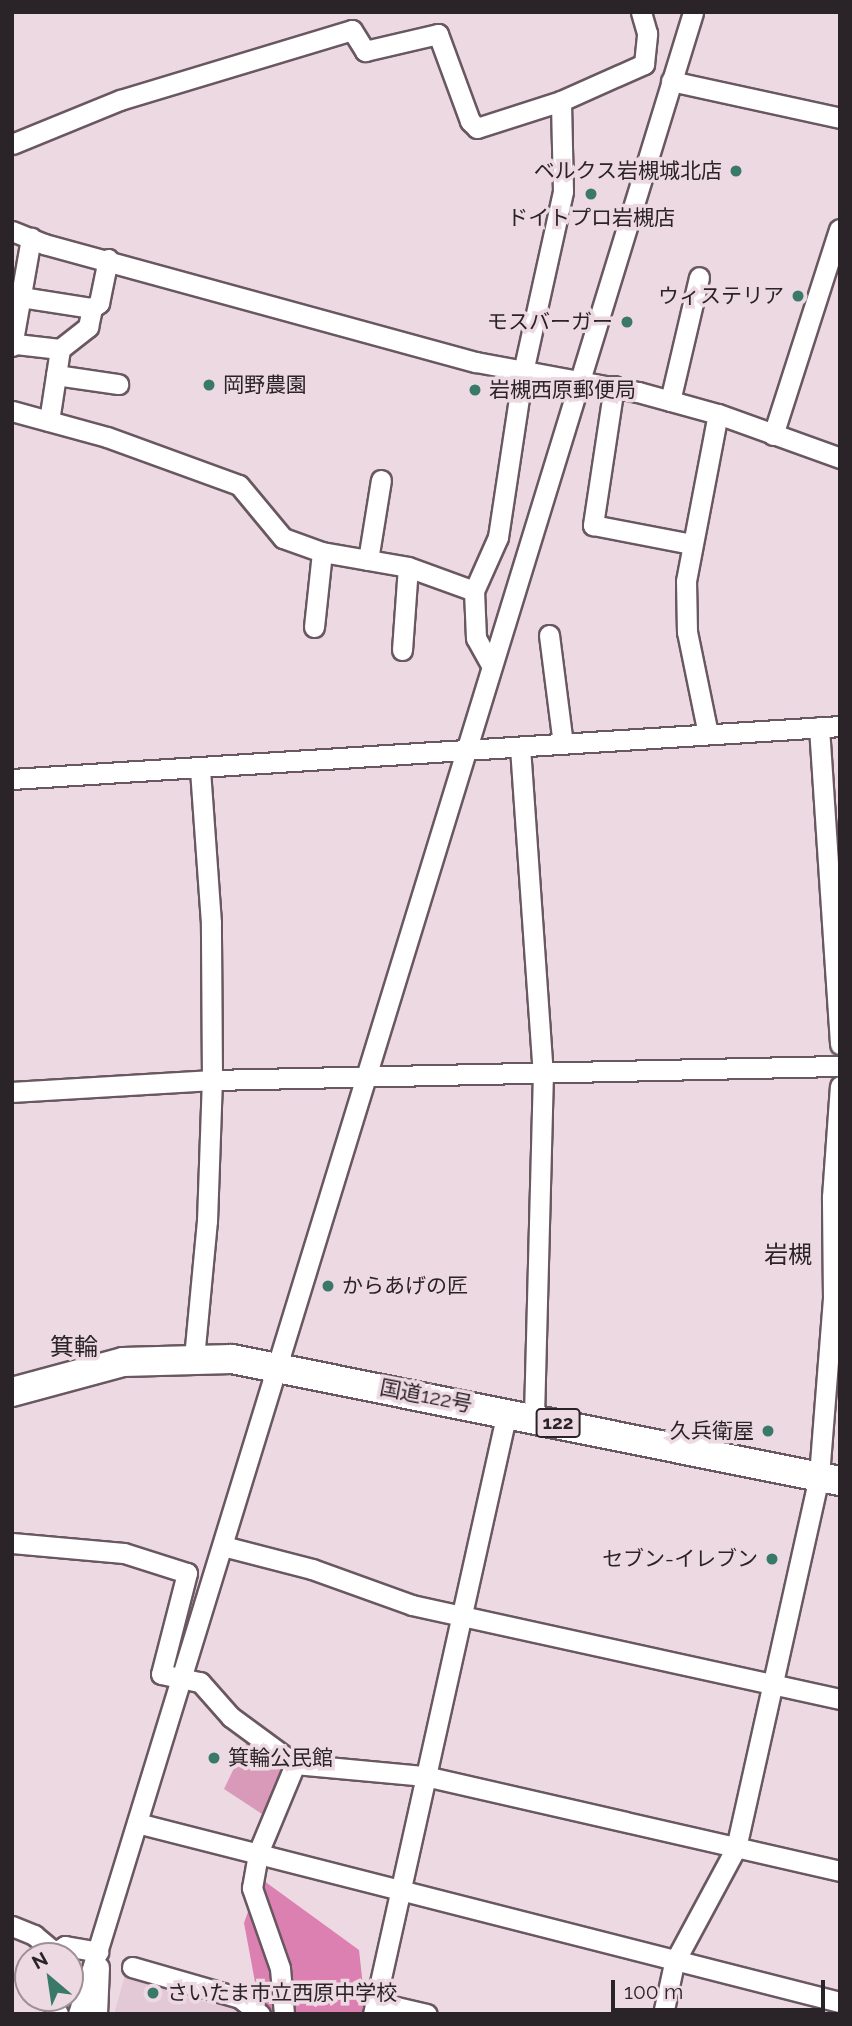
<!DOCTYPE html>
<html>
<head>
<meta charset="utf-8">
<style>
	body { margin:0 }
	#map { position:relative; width:852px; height:2026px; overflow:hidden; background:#edd9e2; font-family:Raleway,"Noto Sans JP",sans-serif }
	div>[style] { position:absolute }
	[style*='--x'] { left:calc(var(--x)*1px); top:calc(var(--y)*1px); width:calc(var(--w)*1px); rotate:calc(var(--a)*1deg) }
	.built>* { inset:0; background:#e3c9d6 }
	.green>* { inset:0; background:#d99aba }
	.forest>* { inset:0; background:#dc7fb1 }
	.roads { filter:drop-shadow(2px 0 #695861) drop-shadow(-2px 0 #695861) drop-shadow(0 2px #695861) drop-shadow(0 -2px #695861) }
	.minor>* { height:19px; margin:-9.5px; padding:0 9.5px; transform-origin:9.5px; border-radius:9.5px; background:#fff }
	.highway>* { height:28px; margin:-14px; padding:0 14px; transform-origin:14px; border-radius:14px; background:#fff }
	.dots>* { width:19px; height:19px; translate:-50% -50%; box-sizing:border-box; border:4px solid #edd9e2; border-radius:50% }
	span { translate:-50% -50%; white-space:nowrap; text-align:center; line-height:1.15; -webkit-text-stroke:7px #edd9e2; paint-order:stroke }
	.shield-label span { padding:2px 5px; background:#edd9e2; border:2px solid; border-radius:5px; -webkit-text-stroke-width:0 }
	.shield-label { font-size:19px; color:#2a2327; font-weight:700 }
	.poi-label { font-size:21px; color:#2a2327 }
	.right { translate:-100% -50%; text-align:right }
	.left { translate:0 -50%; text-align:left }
	.street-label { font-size:21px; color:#2a2327 }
	.quarter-label { font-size:24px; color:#2a2327 }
	.frame { position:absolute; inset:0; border:14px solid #2a2327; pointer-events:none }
	.north { position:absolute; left:14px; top:1942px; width:70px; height:70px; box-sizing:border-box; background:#edd9e2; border:2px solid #9f9097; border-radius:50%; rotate:331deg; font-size:19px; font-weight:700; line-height:28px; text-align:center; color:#2a2327 }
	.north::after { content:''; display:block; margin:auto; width:24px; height:32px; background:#3a7968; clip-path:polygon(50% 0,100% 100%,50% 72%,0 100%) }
	.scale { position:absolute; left:611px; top:1980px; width:214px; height:32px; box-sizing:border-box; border:4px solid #2a2327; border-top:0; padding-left:9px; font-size:21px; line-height:24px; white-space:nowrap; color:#2a2327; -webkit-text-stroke:5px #edd9e2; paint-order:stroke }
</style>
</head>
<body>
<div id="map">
	<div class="built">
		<i style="clip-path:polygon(126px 1972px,248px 2013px,248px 2014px,114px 2014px)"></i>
	</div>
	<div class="green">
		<i style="clip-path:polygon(247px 1741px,284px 1771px,265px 1816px,224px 1789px)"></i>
	</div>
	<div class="forest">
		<i style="clip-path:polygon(260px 1878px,359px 1950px,366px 2014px,261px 2014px,244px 1923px)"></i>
	</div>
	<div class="roads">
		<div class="minor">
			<i style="--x:671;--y:81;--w:173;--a:12.3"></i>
			<i style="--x:12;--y:144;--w:117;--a:-22.2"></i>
			<i style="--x:120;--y:100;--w:242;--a:-16.8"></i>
			<i style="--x:352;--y:30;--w:25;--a:58"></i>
			<i style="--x:365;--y:51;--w:75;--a:-13.1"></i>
			<i style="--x:438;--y:34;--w:93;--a:69.8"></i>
			<i style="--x:470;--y:121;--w:10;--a:45"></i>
			<i style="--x:477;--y:128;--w:88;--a:-17.8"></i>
			<i style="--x:561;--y:101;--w:91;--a:-24"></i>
			<i style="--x:644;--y:64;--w:31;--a:-84"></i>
			<i style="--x:647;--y:33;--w:22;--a:-106"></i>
			<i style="--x:12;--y:231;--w:35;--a:22"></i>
			<i style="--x:44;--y:244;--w:448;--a:15.3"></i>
			<i style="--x:476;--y:362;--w:165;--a:10.5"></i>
			<i style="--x:638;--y:392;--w:83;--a:15.4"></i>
			<i style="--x:718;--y:414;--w:130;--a:19.8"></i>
			<i style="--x:21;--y:297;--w:72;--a:8.8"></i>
			<i style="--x:16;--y:344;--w:44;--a:6.5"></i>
			<i style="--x:12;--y:346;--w:110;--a:-80"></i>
			<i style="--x:56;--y:375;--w:63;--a:8.3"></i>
			<i style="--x:614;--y:386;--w:141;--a:98.6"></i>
			<i style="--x:593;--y:525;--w:101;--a:10.9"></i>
			<i style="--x:670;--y:401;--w:127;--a:-76.8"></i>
			<i style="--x:12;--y:411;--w:98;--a:15.3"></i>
			<i style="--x:107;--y:437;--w:140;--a:20"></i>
			<i style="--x:239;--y:485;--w:69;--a:50.3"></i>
			<i style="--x:283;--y:538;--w:41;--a:19.7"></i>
			<i style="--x:322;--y:552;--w:87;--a:9.9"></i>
			<i style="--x:408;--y:567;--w:70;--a:20"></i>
			<i style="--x:49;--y:421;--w:73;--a:-81.3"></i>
			<i style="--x:60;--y:349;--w:36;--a:-38"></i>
			<i style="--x:88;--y:327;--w:19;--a:-78"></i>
			<i style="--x:92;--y:308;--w:9;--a:-36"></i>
			<i style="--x:99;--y:303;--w:45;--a:-78.4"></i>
			<i style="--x:773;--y:435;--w:216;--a:-72.2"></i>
			<i style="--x:368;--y:560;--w:81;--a:-80.8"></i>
			<i style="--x:314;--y:627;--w:75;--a:-83.9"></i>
			<i style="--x:549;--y:635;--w:110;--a:82.7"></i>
			<i style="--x:402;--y:650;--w:83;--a:-85.9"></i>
			<i style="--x:491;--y:665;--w:31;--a:-119"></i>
			<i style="--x:476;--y:638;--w:47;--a:-92.4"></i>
			<i style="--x:474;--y:591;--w:59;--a:-66"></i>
			<i style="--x:498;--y:537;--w:167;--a:-81.4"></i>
			<i style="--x:523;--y:372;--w:185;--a:-77.5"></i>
			<i style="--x:563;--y:191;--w:90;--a:-91.3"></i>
			<i style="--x:819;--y:727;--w:318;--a:86.2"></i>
			<i style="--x:708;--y:734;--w:104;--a:-101.6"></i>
			<i style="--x:687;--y:632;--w:51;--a:-91.1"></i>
			<i style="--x:686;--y:581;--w:170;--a:-79.2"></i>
			<i style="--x:520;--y:747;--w:326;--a:86"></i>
			<i style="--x:543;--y:1072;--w:346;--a:91.5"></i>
			<i style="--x:12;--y:779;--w:830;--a:-3.66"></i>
			<i style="--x:12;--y:1092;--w:200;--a:-3.4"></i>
			<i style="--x:212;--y:1080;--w:628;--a:-1.28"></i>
			<i style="--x:194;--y:1358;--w:138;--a:-84.6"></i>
			<i style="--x:207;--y:1221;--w:141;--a:-88"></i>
			<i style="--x:212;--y:1080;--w:157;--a:-90.4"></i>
			<i style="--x:211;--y:923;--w:155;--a:-94.1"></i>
			<i style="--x:12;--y:1543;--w:112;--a:5.1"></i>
			<i style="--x:124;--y:1553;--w:66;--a:17.6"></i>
			<i style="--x:187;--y:1573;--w:104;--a:104.4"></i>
			<i style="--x:161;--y:1674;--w:40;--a:12"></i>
			<i style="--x:200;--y:1682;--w:47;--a:48.5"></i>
			<i style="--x:231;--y:1717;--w:79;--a:36.3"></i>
			<i style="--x:295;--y:1764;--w:131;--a:5.3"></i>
			<i style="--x:425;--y:1776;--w:426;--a:12.9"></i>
			<i style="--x:223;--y:1546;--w:92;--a:14.5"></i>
			<i style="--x:312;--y:1569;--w:106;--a:19.8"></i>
			<i style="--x:412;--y:1605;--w:438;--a:12.4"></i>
			<i style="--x:137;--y:1823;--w:725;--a:14.29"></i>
			<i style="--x:12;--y:1926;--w:24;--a:22"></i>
			<i style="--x:34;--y:1935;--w:25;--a:40"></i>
			<i style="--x:49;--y:1956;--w:19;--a:-32"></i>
			<i style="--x:65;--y:1946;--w:34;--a:10"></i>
			<i style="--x:132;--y:1967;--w:112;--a:16"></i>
			<i style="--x:240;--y:1998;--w:26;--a:39"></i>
			<i style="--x:50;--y:1998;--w:18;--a:63"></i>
			<i style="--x:375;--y:2002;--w:53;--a:13"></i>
			<i style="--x:78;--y:2014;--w:2094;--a:-72.92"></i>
			<i style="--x:97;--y:2014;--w:47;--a:-87.6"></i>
			<i style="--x:284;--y:2014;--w:46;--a:-95"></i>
			<i style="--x:280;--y:1968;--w:85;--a:-109.3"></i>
			<i style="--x:252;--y:1888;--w:36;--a:-80"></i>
			<i style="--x:258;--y:1853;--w:96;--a:-67.4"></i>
			<i style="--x:373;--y:2014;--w:617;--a:-77.45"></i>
			<i style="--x:663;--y:2014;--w:52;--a:-77.8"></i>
			<i style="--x:674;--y:1963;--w:131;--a:-61.7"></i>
			<i style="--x:736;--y:1848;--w:381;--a:-77.4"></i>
			<i style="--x:819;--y:1476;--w:179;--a:-85.5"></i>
			<i style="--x:833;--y:1298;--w:101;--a:-90.6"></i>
			<i style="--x:832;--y:1197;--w:111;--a:-85.9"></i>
		</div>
		<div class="highway">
			<i style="--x:12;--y:1392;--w:115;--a:-15.1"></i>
			<i style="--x:123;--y:1362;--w:109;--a:-1.6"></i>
			<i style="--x:232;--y:1359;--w:620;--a:11.35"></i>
		</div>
	</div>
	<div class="dots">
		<i style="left:736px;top:171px;background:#3a7968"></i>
		<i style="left:591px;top:194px;background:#3a7968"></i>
		<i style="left:798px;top:296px;background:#3a7968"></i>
		<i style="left:627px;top:322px;background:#3a7968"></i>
		<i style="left:209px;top:385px;background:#3a7968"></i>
		<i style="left:475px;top:390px;background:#3a7968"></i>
		<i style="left:328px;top:1286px;background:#3a7968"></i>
		<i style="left:768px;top:1431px;background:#3a7968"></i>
		<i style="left:772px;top:1559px;background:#3a7968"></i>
		<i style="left:214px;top:1758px;background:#3a7968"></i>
		<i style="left:153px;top:1993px;background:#3a7968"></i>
	</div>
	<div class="shield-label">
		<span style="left:558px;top:1423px">122</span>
	</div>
	<div class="poi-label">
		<span class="right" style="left:722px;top:171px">ベルクス岩槻城北店</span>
		<span style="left:591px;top:218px">ドイトプロ岩槻店</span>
		<span class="right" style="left:784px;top:296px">ウィステリア</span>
		<span class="right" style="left:613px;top:322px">モスバーガー</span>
		<span class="left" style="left:223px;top:385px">岡野農園</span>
		<span class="left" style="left:489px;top:390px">岩槻西原郵便局</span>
		<span class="left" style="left:342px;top:1286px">からあげの匠</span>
		<span class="right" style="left:754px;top:1431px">久兵衛屋</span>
		<span class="right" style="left:758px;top:1559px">セブン-イレブン</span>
		<span class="left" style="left:228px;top:1758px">箕輪公民館</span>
		<span class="left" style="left:167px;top:1993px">さいたま市立西原中学校</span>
	</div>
	<div class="street-label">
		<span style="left:426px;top:1396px;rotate:11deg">国道122号</span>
	</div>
	<div class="quarter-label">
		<span style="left:788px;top:1255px">岩槻</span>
		<span style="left:74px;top:1347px">箕輪</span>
	</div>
	<div class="frame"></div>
	<div class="north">N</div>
	<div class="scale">100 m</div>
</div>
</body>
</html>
